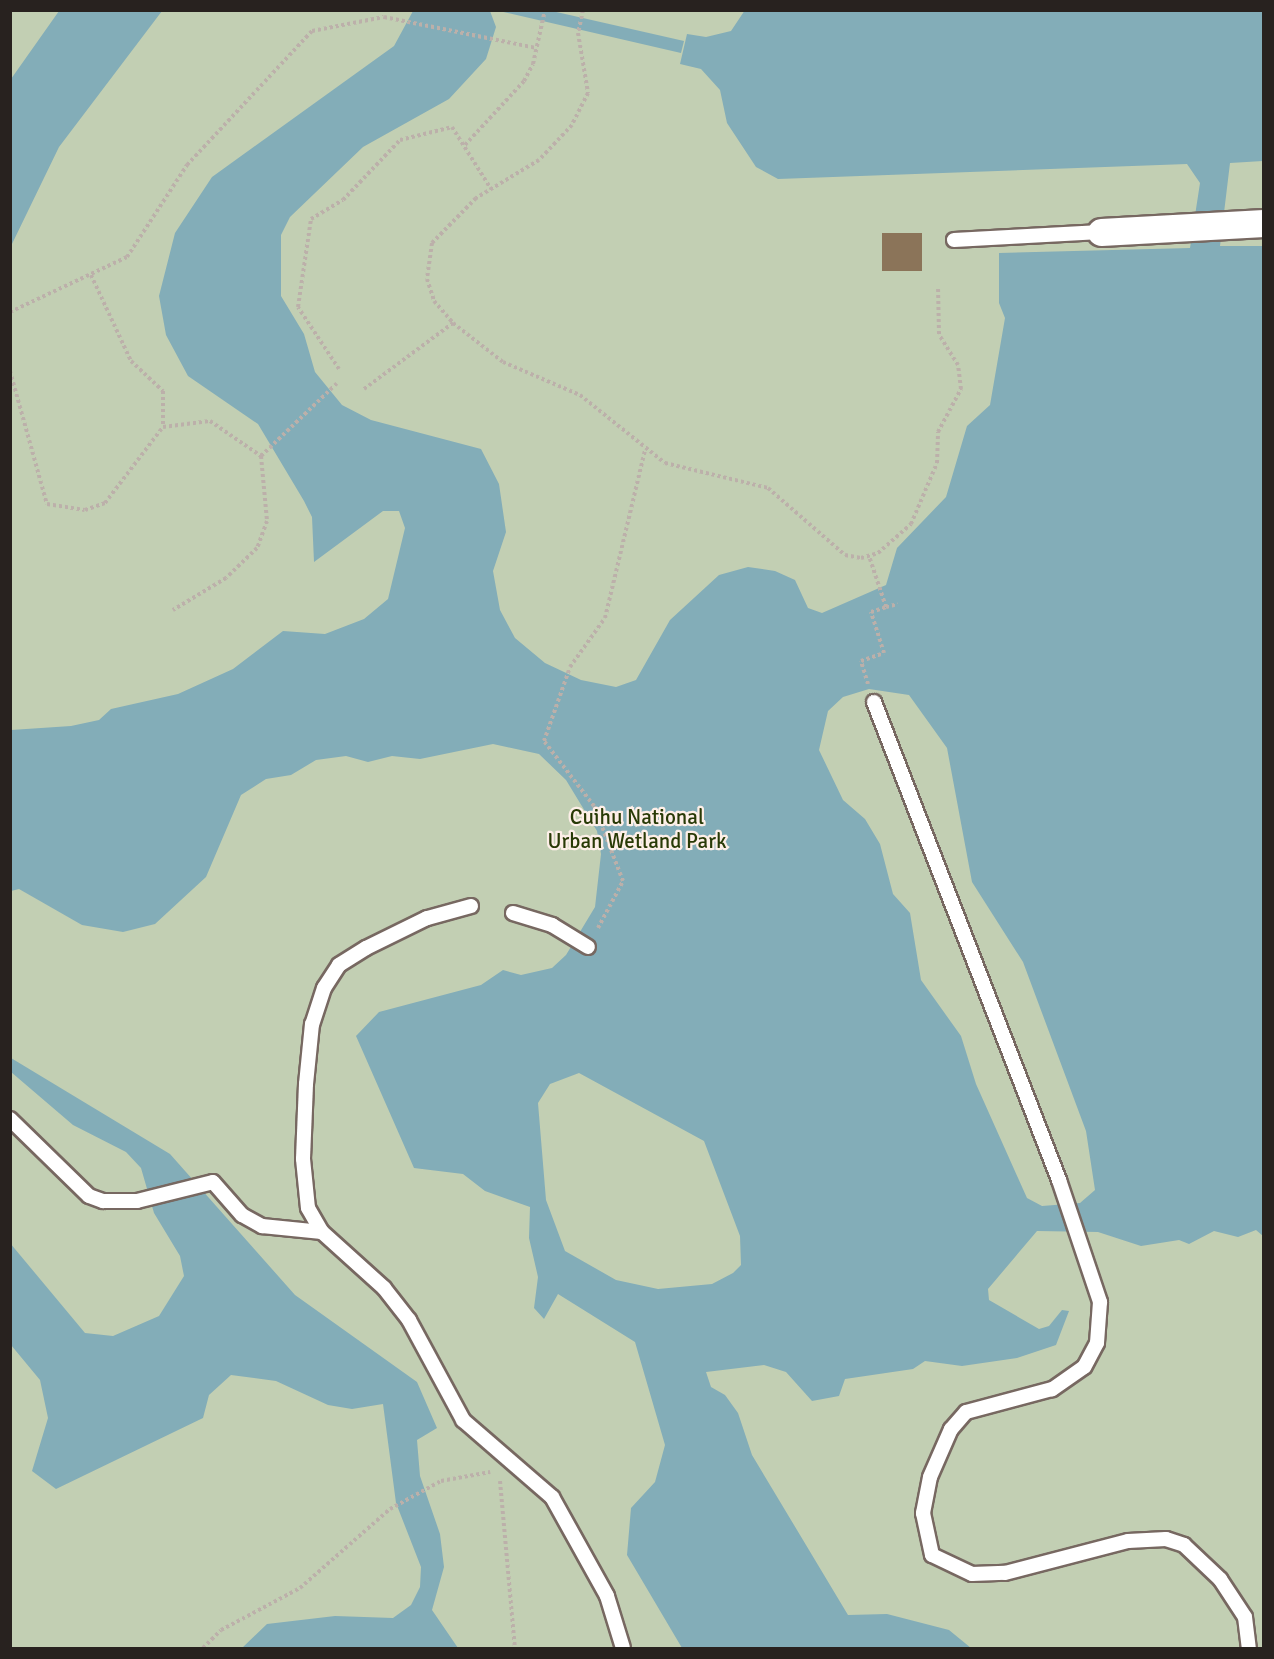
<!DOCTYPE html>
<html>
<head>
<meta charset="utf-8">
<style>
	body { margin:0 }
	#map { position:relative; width:1274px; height:1659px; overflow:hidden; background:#fdefe8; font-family:Signika,sans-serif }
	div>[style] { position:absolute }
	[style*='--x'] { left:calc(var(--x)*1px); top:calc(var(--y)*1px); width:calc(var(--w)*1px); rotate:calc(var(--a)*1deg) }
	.green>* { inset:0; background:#c2cfb3; transform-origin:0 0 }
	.water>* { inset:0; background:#83adb8 }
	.building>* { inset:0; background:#8b7459; transform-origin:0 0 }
	.path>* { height:4px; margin-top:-2px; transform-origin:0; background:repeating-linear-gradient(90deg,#bcb0aa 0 3px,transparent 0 6px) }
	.roads { filter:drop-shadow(2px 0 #776861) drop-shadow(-2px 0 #776861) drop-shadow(0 2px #776861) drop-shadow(0 -2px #776861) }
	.service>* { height:14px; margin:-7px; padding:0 7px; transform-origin:7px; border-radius:7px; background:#fff }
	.minor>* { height:27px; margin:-13.5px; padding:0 13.5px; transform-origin:13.5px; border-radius:13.5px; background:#fff }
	span { translate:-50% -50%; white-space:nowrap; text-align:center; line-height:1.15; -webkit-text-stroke:4.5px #fdefe8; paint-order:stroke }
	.park-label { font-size:21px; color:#283a06 }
	.frame { position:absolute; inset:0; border:12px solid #28221f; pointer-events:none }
</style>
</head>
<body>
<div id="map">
	<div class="green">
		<i style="left:11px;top:11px;width:1252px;height:1637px"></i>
	</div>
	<div class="water">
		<i style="clip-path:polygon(evenodd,745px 10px,1263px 11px,1263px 161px,1230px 163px,1220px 246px,1264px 246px,1263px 1236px,1256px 1230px,1238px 1237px,1214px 1231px,1189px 1244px,1179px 1240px,1141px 1246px,1098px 1232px,1037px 1231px,988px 1289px,989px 1300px,1039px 1329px,1049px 1326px,1062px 1310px,1069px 1311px,1056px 1345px,1017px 1358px,962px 1366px,925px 1361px,913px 1369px,845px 1379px,839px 1396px,812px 1401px,786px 1372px,764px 1365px,706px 1372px,711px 1387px,725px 1395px,738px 1413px,752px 1455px,848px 1615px,887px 1614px,949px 1630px,971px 1648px,682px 1648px,627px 1555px,631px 1508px,655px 1482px,665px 1445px,635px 1342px,558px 1294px,544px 1319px,534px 1308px,538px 1277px,529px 1238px,530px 1207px,485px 1191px,463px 1174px,414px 1168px,356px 1036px,379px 1012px,481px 985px,503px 970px,521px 975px,552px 968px,566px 955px,595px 907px,601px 854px,597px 831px,566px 780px,539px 754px,493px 744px,420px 759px,392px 756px,368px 762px,346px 756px,316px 760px,291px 775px,266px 779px,241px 795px,206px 877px,155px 924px,123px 932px,82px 925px,19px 889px,11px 891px,11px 730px,71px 726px,99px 720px,111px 709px,178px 694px,233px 669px,283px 631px,325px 634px,364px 619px,388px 599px,405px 528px,399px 511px,383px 511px,314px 562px,312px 517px,304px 501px,258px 424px,188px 376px,166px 335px,159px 296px,175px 233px,212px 177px,394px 46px,413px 11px,490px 11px,496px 27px,486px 59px,449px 99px,363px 147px,290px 217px,281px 235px,281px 296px,304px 334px,315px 372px,342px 405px,371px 420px,481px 449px,499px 484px,506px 532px,493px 571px,500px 610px,515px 638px,545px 663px,581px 680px,616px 687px,636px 680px,670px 620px,719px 575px,748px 567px,775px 571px,795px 580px,808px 608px,822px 613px,886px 585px,897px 548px,946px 497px,967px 426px,990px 405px,1005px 318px,999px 303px,999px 253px,1190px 248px,1200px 183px,1187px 164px,778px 179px,756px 167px,727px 123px,720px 90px,701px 69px,680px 64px,687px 34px,706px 37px,731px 31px,745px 10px,869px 689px,909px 695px,947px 748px,972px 882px,1023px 962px,1086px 1131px,1095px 1190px,1080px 1203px,1042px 1206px,1027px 1198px,976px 1084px,961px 1036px,921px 980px,910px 913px,893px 894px,880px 844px,865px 819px,843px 800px,819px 750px,828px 711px,843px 697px,869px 689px,745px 10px,579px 1073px,704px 1141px,740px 1236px,741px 1265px,733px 1273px,712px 1284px,658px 1289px,616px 1280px,565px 1251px,546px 1200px,538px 1103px,550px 1084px,579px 1073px)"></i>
		<i style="clip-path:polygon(59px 11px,162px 11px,59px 147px,11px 246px,11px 79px)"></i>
		<i style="clip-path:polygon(499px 11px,552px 11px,684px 41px,681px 53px)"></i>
		<i style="clip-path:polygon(11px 1058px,170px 1154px,295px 1295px,417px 1382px,437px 1428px,417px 1440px,420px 1476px,440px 1534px,444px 1567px,432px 1610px,458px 1648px,242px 1648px,267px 1624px,335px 1616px,393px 1618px,411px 1605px,420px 1587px,421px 1567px,396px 1503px,383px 1404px,352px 1409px,328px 1405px,276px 1381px,231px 1375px,209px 1395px,203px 1418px,56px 1489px,32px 1471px,48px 1418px,40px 1380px,11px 1345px,10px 1243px,85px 1333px,113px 1336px,159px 1316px,184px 1276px,180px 1256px,154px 1213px,141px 1168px,126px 1152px,73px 1125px,11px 1072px)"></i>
	</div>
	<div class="building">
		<i style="left:882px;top:233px;width:40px;height:38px"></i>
	</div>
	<div class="path">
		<i style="--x:583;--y:10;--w:24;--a:102"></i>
		<i style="--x:578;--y:33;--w:61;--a:80.5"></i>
		<i style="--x:588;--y:93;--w:36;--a:117"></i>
		<i style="--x:572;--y:125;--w:48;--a:133.3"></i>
		<i style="--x:539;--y:160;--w:74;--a:148.9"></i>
		<i style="--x:476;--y:198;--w:63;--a:134.4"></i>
		<i style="--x:432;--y:243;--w:36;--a:98"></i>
		<i style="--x:427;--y:279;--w:23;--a:72"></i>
		<i style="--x:434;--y:301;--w:29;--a:49"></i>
		<i style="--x:453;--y:323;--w:63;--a:38"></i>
		<i style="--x:503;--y:362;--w:84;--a:23.2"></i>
		<i style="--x:580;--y:395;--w:109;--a:38.7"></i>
		<i style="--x:665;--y:463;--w:106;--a:13.6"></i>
		<i style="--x:768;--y:488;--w:102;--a:41"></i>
		<i style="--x:845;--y:555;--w:16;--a:11"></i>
		<i style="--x:861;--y:558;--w:18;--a:-16"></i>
		<i style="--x:878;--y:553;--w:44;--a:-41.3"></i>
		<i style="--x:911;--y:524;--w:66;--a:-66.9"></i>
		<i style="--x:937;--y:463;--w:31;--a:-88"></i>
		<i style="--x:938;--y:432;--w:49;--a:-61.9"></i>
		<i style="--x:961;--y:389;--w:24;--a:-97"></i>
		<i style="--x:958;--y:365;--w:36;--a:-122"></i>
		<i style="--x:939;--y:334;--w:48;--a:-91.2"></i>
		<i style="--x:465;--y:145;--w:87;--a:-47.3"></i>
		<i style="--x:524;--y:81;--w:19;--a:-62"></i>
		<i style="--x:533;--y:64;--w:55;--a:-77.5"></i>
		<i style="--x:91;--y:275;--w:95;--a:65.1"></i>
		<i style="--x:131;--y:361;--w:44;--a:43.2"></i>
		<i style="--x:163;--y:391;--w:36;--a:90"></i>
		<i style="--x:163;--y:427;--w:47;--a:-7.3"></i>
		<i style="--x:210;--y:421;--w:62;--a:34.5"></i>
		<i style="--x:261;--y:456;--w:65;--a:84.7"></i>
		<i style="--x:267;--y:521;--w:29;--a:110"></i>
		<i style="--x:257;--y:548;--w:43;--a:135.9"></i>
		<i style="--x:226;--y:578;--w:62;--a:148.9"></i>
		<i style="--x:10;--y:312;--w:129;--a:-25.2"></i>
		<i style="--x:127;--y:257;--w:110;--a:-56.9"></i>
		<i style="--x:187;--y:165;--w:183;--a:-47"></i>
		<i style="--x:312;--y:31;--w:73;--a:-11"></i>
		<i style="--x:384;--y:17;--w:156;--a:11.5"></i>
		<i style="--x:339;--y:369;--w:74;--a:-123.5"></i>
		<i style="--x:298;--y:307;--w:89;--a:-81.6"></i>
		<i style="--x:311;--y:219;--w:37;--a:-31"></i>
		<i style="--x:343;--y:200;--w:83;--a:-46.5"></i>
		<i style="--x:400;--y:140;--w:54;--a:-14"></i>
		<i style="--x:452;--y:127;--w:73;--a:57.8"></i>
		<i style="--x:10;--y:371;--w:138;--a:74.5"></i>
		<i style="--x:47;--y:504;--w:38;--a:9"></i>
		<i style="--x:85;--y:510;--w:21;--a:-19"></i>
		<i style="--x:105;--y:503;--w:96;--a:-52.7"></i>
		<i style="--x:364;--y:389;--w:111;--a:-36.6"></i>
		<i style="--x:261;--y:456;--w:105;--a:-43.8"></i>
		<i style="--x:886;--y:607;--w:12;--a:-14"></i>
		<i style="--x:868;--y:684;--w:24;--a:-107"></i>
		<i style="--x:861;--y:661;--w:24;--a:-19"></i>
		<i style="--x:884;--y:653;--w:43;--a:-107.6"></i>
		<i style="--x:871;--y:612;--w:16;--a:-18"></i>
		<i style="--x:886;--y:607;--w:54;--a:-108.4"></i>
		<i style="--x:598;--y:928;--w:53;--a:-62"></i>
		<i style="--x:623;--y:881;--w:80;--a:-111.1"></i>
		<i style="--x:594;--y:806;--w:82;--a:-127.6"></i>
		<i style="--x:544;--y:741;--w:78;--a:-70.6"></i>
		<i style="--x:570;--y:667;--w:60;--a:-54.5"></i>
		<i style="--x:605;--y:618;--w:173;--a:-76.6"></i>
		<i style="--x:500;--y:1481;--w:168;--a:84.9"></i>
		<i style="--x:203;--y:1648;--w:25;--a:-45"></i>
		<i style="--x:221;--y:1630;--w:89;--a:-28"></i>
		<i style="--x:300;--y:1588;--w:120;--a:-41.3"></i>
		<i style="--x:390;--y:1509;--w:58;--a:-28.8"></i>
		<i style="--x:441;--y:1481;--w:50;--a:-10.4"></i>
	</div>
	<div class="roads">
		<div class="service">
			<i style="--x:954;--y:240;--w:147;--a:-3.1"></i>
			<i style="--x:874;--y:702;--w:513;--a:68.84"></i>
			<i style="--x:1059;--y:1180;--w:129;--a:71.4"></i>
			<i style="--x:1100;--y:1302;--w:41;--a:94.2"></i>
			<i style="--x:1097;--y:1343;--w:27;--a:118"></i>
			<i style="--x:1084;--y:1367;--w:39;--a:145"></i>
			<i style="--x:1052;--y:1389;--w:89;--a:165"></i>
			<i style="--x:966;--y:1412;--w:23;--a:131"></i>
			<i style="--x:951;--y:1429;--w:52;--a:113.6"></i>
			<i style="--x:930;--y:1477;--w:37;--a:101"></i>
			<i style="--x:923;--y:1513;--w:43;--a:77.9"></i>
			<i style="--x:932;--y:1555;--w:44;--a:25.4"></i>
			<i style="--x:972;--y:1574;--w:33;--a:-2"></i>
			<i style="--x:1005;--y:1573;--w:127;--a:-14.6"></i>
			<i style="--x:1128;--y:1541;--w:38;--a:-3"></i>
			<i style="--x:1166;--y:1539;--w:19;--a:18"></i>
			<i style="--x:1184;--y:1545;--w:50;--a:43.4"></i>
			<i style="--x:1220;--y:1579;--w:45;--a:56.7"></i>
			<i style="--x:1245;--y:1617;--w:31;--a:83"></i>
			<i style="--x:471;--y:906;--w:46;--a:164.7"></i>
			<i style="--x:427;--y:918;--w:68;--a:153.8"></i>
			<i style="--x:366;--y:948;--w:32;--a:148"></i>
			<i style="--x:339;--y:965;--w:27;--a:123"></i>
			<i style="--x:324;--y:988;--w:38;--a:108"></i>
			<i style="--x:312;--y:1024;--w:60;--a:95.7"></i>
			<i style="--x:306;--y:1084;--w:75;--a:92.3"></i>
			<i style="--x:303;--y:1159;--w:49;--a:84.2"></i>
			<i style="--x:308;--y:1208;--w:28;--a:60"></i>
			<i style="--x:322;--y:1232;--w:84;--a:42.1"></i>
			<i style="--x:384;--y:1288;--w:41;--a:52"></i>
			<i style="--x:409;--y:1320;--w:114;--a:61.6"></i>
			<i style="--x:463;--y:1420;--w:118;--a:40.9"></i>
			<i style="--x:552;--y:1497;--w:113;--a:60.9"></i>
			<i style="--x:607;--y:1596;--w:54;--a:72.9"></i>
			<i style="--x:513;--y:913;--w:41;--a:17.1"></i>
			<i style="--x:552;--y:925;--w:42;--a:31.4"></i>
			<i style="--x:10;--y:1119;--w:110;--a:44.3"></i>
			<i style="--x:89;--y:1196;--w:15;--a:20"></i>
			<i style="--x:103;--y:1201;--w:34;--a:0"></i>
			<i style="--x:137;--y:1201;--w:78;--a:-14"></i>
			<i style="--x:213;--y:1182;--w:44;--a:48.7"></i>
			<i style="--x:242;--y:1215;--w:23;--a:29"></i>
			<i style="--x:262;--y:1226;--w:60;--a:5.7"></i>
		</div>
		<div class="minor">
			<i style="--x:1101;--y:232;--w:163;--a:-3.2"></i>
		</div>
	</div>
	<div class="park-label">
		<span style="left:637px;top:829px">Cuihu National<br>Urban Wetland Park</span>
	</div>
	<div class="frame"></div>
</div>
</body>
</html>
